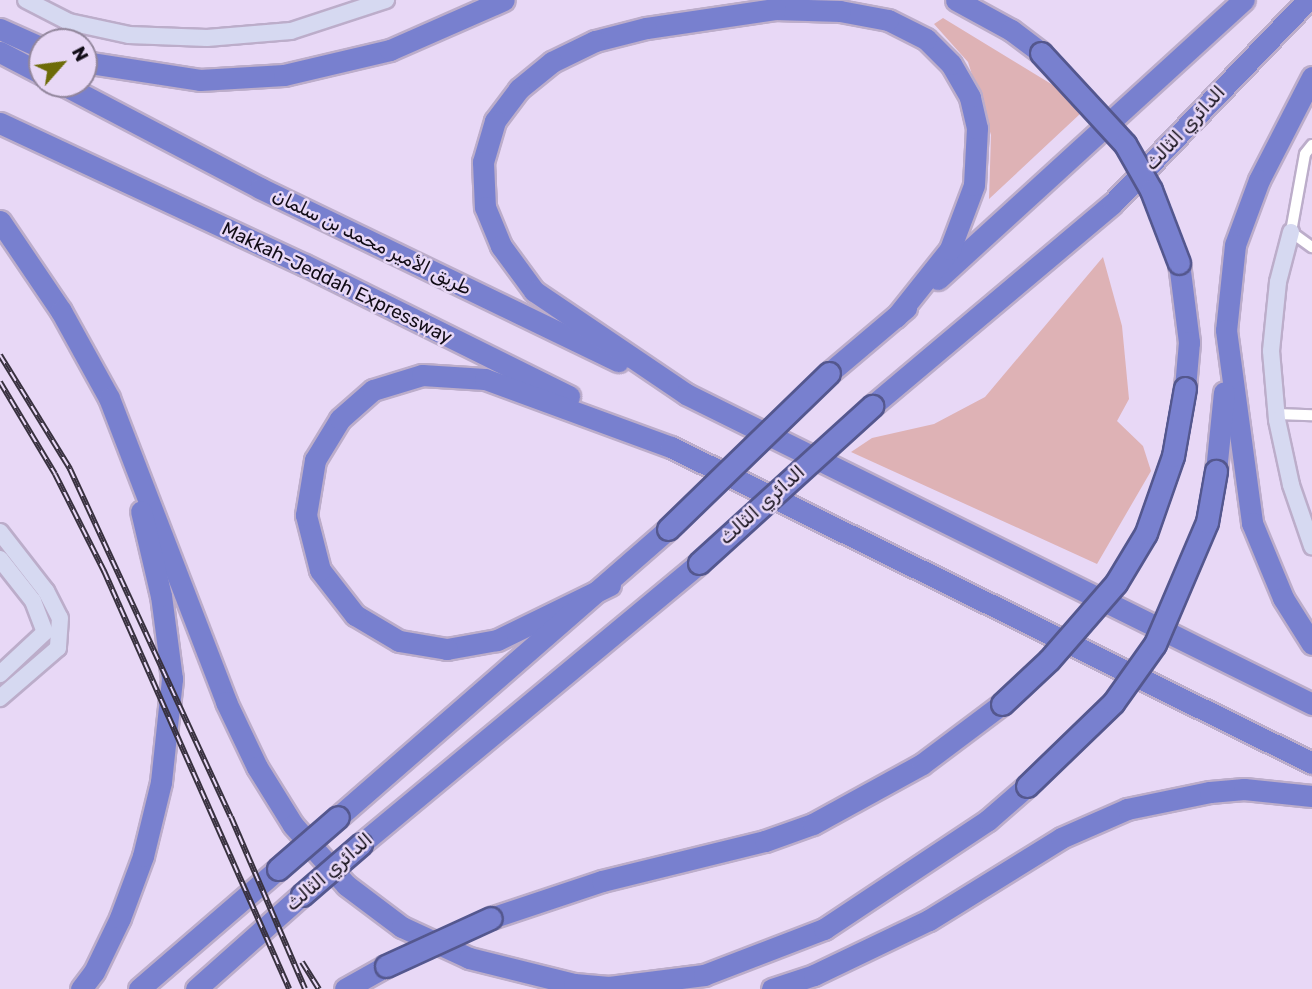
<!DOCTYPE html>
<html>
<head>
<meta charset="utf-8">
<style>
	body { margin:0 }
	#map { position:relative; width:1312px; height:989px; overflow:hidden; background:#e8d8f6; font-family:Rubik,"Noto Naskh Arabic",sans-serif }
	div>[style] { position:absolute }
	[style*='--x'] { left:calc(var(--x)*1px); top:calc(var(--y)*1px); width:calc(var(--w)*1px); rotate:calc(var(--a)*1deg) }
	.green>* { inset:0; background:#deb2b5 }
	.roads { filter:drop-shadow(2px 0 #bcadca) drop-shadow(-2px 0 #bcadca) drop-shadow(0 2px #bcadca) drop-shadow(0 -2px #bcadca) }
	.street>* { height:10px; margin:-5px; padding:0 5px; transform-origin:5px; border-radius:5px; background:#fff }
	.secondary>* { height:16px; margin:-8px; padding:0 8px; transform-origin:8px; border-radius:8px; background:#d6d9f1 }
	.highway>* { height:21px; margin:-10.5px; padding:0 10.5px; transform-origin:10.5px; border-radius:10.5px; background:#7880cf }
	.rail>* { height:6px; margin-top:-3px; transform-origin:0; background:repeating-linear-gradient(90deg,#e8d8f6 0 10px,#38313f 0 20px); box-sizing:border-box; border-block:2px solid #38313f }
	.bridges { filter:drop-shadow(2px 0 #54578e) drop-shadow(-2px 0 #54578e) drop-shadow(0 2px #54578e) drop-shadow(0 -2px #54578e) }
	.highway-bridge>* { height:21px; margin:-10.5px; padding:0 10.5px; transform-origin:10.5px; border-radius:10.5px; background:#7880cf }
	span { translate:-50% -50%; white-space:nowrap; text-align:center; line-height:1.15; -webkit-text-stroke:5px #e8d8f6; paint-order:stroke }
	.street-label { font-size:19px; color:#110c16 }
	.north { position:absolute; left:28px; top:28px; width:70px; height:70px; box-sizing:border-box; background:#e8d8f6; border:2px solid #92869c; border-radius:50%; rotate:62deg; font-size:19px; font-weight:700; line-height:28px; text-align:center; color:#110c16 }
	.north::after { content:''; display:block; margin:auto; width:24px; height:32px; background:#6d6b08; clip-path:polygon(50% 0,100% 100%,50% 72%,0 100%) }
</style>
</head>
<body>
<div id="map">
	<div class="green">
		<i style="clip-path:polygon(943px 18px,1066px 93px,1081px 113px,989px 199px,991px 135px,968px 62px,934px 24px)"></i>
		<i style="clip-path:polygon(1103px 257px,1122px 326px,1129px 399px,1117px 421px,1143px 446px,1151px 471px,1097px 564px,851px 452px,872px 438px,934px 424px,985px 397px)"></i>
	</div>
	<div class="roads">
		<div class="street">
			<i style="--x:1312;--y:145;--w:11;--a:128"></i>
			<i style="--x:1305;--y:154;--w:79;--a:100.2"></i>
			<i style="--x:1291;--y:232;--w:26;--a:36"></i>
			<i style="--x:1276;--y:414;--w:36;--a:2"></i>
		</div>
		<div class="secondary">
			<i style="--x:26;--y:0;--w:48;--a:27.1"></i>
			<i style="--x:69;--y:22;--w:61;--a:12.2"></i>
			<i style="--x:129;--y:35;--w:78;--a:2.2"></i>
			<i style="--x:207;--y:38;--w:84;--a:-4.8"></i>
			<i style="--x:291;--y:31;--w:100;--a:-18.1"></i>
			<i style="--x:1291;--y:232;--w:52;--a:104.6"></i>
			<i style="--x:1278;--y:282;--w:69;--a:95.8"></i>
			<i style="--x:1271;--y:351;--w:69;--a:85"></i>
			<i style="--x:1277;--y:420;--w:66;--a:77.8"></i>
			<i style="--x:1291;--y:485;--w:65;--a:71"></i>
			<i style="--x:0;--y:532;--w:75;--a:52.1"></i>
			<i style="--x:46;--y:591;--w:30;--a:63"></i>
			<i style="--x:60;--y:618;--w:30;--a:94"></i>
			<i style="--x:58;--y:648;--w:77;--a:139.2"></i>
			<i style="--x:0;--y:559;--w:53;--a:51.8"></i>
			<i style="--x:33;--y:601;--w:33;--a:69"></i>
			<i style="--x:45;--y:632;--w:62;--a:137"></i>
		</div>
		<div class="highway">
			<i style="--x:956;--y:0;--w:63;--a:28.6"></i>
			<i style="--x:1011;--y:30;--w:38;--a:37"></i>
			<i style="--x:0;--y:29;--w:46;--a:24.3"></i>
			<i style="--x:0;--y:52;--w:47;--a:27.6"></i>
			<i style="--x:84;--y:62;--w:117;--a:8.8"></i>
			<i style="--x:200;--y:80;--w:84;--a:-3.4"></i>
			<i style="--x:284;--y:75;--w:109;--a:-13.3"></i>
			<i style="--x:390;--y:50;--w:124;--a:-23.7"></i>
			<i style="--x:1312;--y:77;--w:116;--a:117.2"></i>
			<i style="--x:1259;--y:180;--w:69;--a:110.3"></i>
			<i style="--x:1235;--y:245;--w:85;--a:96"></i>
			<i style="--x:1226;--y:330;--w:195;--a:82.3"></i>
			<i style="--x:1252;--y:523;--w:81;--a:67.5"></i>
			<i style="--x:1283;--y:598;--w:54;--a:57.8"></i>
			<i style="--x:62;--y:84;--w:224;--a:27.7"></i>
			<i style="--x:260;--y:188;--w:398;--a:25.8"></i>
			<i style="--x:0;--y:123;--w:336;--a:25"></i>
			<i style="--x:305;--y:265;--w:295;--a:26.4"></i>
			<i style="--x:0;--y:221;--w:109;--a:55.9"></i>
			<i style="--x:61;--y:311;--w:99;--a:61.1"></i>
			<i style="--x:109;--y:398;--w:326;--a:68.9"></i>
			<i style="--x:226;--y:702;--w:72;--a:64.5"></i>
			<i style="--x:257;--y:767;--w:68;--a:58.2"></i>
			<i style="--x:293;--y:825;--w:80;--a:48.5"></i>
			<i style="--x:346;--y:885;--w:70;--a:36.9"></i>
			<i style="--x:402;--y:927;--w:74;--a:24.8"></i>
			<i style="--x:469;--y:958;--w:108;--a:13.9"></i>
			<i style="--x:574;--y:984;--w:35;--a:5"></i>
			<i style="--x:609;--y:987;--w:96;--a:-7.2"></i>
			<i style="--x:704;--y:975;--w:129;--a:-21"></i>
			<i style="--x:824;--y:929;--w:197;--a:-33.6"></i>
			<i style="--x:988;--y:820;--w:52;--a:-41.1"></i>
			<i style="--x:1179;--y:263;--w:80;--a:82.8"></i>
			<i style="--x:1189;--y:342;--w:46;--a:95"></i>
			<i style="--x:938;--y:279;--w:414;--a:-42.4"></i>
			<i style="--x:896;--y:317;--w:87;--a:-51.5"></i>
			<i style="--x:950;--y:249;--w:68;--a:-69.4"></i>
			<i style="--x:974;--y:185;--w:57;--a:-87"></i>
			<i style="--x:977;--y:128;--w:32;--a:-103"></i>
			<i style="--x:970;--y:97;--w:38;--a:-120"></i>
			<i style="--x:951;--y:64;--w:35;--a:-135"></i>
			<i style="--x:926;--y:39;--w:42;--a:-153.4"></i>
			<i style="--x:888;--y:20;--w:49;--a:-169.4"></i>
			<i style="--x:840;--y:11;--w:65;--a:-178.2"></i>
			<i style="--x:775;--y:9;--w:130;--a:171.6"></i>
			<i style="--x:646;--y:28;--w:53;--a:165.7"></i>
			<i style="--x:595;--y:41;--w:48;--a:154"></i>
			<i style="--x:552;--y:62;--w:43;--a:140.7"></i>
			<i style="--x:519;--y:89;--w:40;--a:127"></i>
			<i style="--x:495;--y:121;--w:43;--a:106.3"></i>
			<i style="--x:483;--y:162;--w:45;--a:87.5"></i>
			<i style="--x:485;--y:207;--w:42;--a:67.7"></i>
			<i style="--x:501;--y:246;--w:56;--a:53.7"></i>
			<i style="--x:534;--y:291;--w:184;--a:34.1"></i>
			<i style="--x:686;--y:394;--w:699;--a:26.34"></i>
			<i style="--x:829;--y:373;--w:101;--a:-40.2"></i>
			<i style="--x:872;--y:406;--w:315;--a:-40.1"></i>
			<i style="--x:1113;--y:203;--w:281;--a:-46.2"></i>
			<i style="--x:1216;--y:471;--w:79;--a:-84.2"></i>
			<i style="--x:610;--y:585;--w:126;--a:154"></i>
			<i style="--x:497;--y:640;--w:51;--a:169.8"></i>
			<i style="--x:447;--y:649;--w:49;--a:-170.5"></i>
			<i style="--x:399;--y:641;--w:51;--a:-149.4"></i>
			<i style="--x:355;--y:615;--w:57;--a:-127.9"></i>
			<i style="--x:320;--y:570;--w:57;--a:-104.3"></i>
			<i style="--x:306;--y:515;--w:56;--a:-80.7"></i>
			<i style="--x:315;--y:460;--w:48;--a:-58.6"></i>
			<i style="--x:340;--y:419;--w:44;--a:-41.3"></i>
			<i style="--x:373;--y:390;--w:51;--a:-17"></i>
			<i style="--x:422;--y:375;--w:63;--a:3.6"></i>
			<i style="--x:485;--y:379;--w:198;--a:20.1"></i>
			<i style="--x:671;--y:447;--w:715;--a:26.24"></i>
			<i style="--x:338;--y:817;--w:438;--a:-41.1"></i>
			<i style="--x:361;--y:844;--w:440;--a:-39.7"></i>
			<i style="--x:491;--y:918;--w:117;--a:-18.4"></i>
			<i style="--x:602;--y:881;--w:168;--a:-13.8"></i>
			<i style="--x:765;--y:841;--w:51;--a:-19.5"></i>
			<i style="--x:813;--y:824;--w:124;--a:-28.8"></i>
			<i style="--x:922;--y:764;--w:100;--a:-36.9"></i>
			<i style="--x:81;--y:989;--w:21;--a:-53"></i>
			<i style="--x:94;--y:972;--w:60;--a:-64.3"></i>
			<i style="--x:120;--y:918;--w:66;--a:-69.6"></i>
			<i style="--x:143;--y:856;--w:76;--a:-76.3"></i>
			<i style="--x:161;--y:782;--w:104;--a:-83.9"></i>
			<i style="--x:172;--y:679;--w:84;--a:-97.5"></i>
			<i style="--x:161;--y:596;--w:87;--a:-103.2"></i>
			<i style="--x:139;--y:989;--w:184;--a:-40.8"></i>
			<i style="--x:196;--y:989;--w:142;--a:-41.6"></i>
			<i style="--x:345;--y:989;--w:47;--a:-29.3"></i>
			<i style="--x:772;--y:989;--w:44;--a:-18.4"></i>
			<i style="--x:814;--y:975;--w:127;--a:-25.6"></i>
			<i style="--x:929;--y:920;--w:155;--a:-31.8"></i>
			<i style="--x:1061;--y:838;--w:72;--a:-23.7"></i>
			<i style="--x:1127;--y:809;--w:85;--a:-11.6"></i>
			<i style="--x:1210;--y:792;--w:34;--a:-5"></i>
			<i style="--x:1244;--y:789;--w:68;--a:5.9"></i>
		</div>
	</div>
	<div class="rail">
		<i style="--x:0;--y:355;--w:134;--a:58.4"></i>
		<i style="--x:70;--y:469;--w:383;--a:65.2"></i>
		<i style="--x:231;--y:817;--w:187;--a:66.7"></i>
		<i style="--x:0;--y:382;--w:107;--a:59.1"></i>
		<i style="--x:55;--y:474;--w:109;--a:63.2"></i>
		<i style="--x:104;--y:571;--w:457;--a:66.1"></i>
		<i style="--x:302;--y:962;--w:32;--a:58"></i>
	</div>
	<div class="bridges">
		<div class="highway-bridge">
			<i style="--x:1041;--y:53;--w:124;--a:47.3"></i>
			<i style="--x:1125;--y:144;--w:53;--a:60.5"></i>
			<i style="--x:1151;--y:190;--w:78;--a:69"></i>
			<i style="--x:668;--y:529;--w:224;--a:-44.1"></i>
			<i style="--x:699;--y:563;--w:234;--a:-42.2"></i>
			<i style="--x:1002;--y:704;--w:64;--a:-43.1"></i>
			<i style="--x:1049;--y:660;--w:102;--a:-49"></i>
			<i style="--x:1116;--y:583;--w:58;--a:-59"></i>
			<i style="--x:1146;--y:533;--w:82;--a:-70.7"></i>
			<i style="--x:1173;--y:456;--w:69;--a:-80"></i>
			<i style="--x:1027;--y:786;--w:120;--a:-44"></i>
			<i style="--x:1113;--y:703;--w:72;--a:-54.6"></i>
			<i style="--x:1155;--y:644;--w:133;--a:-66.9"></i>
			<i style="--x:1207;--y:522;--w:52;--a:-80"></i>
			<i style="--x:278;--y:869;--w:79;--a:-40.9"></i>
			<i style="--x:302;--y:895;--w:78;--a:-40.8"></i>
			<i style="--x:386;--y:966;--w:115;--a:-24.6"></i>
		</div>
	</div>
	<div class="street-label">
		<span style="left:1185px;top:128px;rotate:-47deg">الدائري الثالث</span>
		<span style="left:372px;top:242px;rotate:26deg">طريق الأمير محمد بن سلمان</span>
		<span style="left:337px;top:283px;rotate:26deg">Makkah-Jeddah Expressway</span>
		<span style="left:762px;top:505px;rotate:-42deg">الدائري الثالث</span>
		<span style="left:329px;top:872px;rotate:-41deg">الدائري الثالث</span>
	</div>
	<div class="north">N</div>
</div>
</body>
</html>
